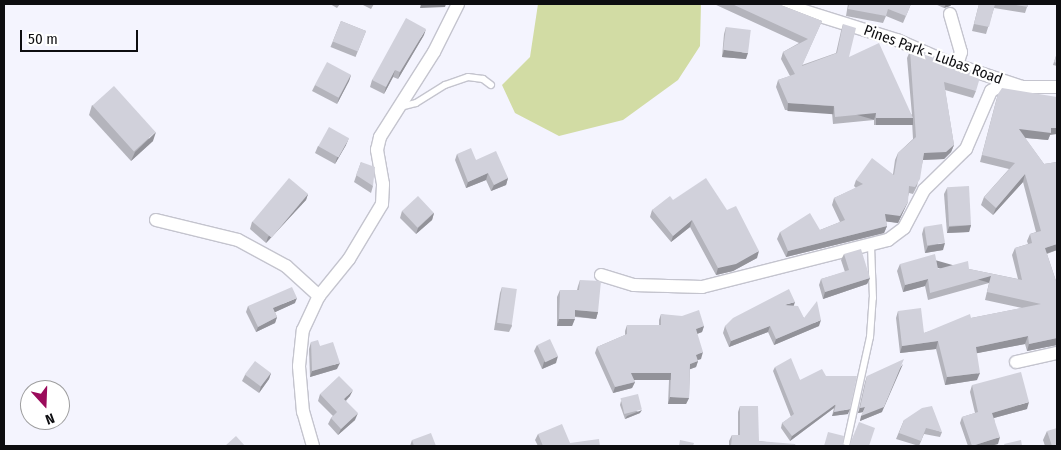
<!DOCTYPE html>
<html>
<head>
<meta charset="utf-8">
<style>
	body { margin:0 }
	#map { position:relative; width:1061px; height:450px; overflow:hidden; background:#f4f4fe; font-family:"Fira Sans Condensed",sans-serif }
	div>[style] { position:absolute }
	[style*='--x'] { left:calc(var(--x)*1px); top:calc(var(--y)*1px); width:calc(var(--w)*1px); rotate:calc(var(--a)*1deg) }
	.green>* { inset:0; background:#d2dca4 }
	.roads { filter:drop-shadow(1px 0 #c4c4ce) drop-shadow(-1px 0 #c4c4ce) drop-shadow(0 1px #c4c4ce) drop-shadow(0 -1px #c4c4ce) }
	.lane>* { height:6px; margin:-3px; padding:0 3px; transform-origin:3px; border-radius:3px; background:#fff }
	.street>* { height:12px; margin:-6px; padding:0 6px; transform-origin:6px; border-radius:6px; background:#fff }
	.wall>* { inset:0; background:#b4b4bc; transform-origin:0 0 }
	.shaded-wall>* { inset:0; background:#929299; transform-origin:0 0 }
	.building>* { inset:0; background:#d1d1db; transform-origin:0 0 }
	span { translate:-50% -50%; white-space:nowrap; text-align:center; line-height:1.15; -webkit-text-stroke:4.5px #fff; paint-order:stroke }
	.street-label { font-size:15px; color:#0d0d10 }
	.frame { position:absolute; inset:0; border:5px solid #0d0d10; pointer-events:none }
	.north { position:absolute; left:20px; top:380px; width:50px; height:50px; box-sizing:border-box; background:#fff; border:1px solid #9e9e9f; border-radius:50%; rotate:160deg; font-size:14px; font-weight:700; line-height:20px; text-align:center; color:#0d0d10 }
	.north::after { content:''; display:block; margin:auto; width:18px; height:22px; background:#9b0b5b; clip-path:polygon(50% 0,100% 100%,50% 72%,0 100%) }
	.scale { position:absolute; left:20px; top:30px; width:118px; height:22px; box-sizing:border-box; border:2px solid #0d0d10; border-top:0; padding-left:6px; font-size:15px; line-height:18px; white-space:nowrap; color:#0d0d10; -webkit-text-stroke:4px #fff; paint-order:stroke }
</style>
</head>
<body>
<div id="map">
	<div class="green">
		<i style="clip-path:polygon(538px 4px,701px 4px,700px 46px,678px 80px,623px 120px,559px 136px,515px 113px,502px 85px,530px 57px)"></i>
	</div>
	<div class="roads">
		<div class="lane">
			<i style="--x:400;--y:107;--w:16;--a:-14"></i>
			<i style="--x:416;--y:103;--w:34;--a:-32"></i>
			<i style="--x:445;--y:85;--w:24;--a:-19"></i>
			<i style="--x:468;--y:77;--w:15;--a:8"></i>
			<i style="--x:483;--y:79;--w:10;--a:37"></i>
			<i style="--x:846;--y:446;--w:112;--a:-77.6"></i>
			<i style="--x:870;--y:337;--w:39;--a:-86"></i>
			<i style="--x:873;--y:298;--w:52;--a:-92.2"></i>
		</div>
		<div class="street">
			<i style="--x:782;--y:4;--w:121;--a:17.4"></i>
			<i style="--x:897;--y:40;--w:58;--a:23.5"></i>
			<i style="--x:950;--y:63;--w:76;--a:18.4"></i>
			<i style="--x:1022;--y:87;--w:35;--a:0"></i>
			<i style="--x:950;--y:14;--w:40;--a:74"></i>
			<i style="--x:961;--y:52;--w:14;--a:107"></i>
			<i style="--x:156;--y:220;--w:84;--a:13.7"></i>
			<i style="--x:238;--y:240;--w:55;--a:28.4"></i>
			<i style="--x:286;--y:266;--w:45;--a:42.3"></i>
			<i style="--x:601;--y:275;--w:34;--a:17"></i>
			<i style="--x:634;--y:285;--w:68;--a:1.7"></i>
			<i style="--x:702;--y:287;--w:192;--a:-14.2"></i>
			<i style="--x:888;--y:240;--w:20;--a:-37"></i>
			<i style="--x:904;--y:228;--w:43;--a:-62.2"></i>
			<i style="--x:924;--y:190;--w:59;--a:-44.3"></i>
			<i style="--x:966;--y:149;--w:63;--a:-66.7"></i>
			<i style="--x:991;--y:91;--w:8;--a:-30"></i>
			<i style="--x:998;--y:87;--w:17;--a:10"></i>
			<i style="--x:1015;--y:90;--w:8;--a:-23"></i>
			<i style="--x:1016;--y:362;--w:42;--a:-12.4"></i>
			<i style="--x:313;--y:446;--w:35;--a:-106"></i>
			<i style="--x:303;--y:412;--w:46;--a:-95"></i>
			<i style="--x:299;--y:366;--w:36;--a:-84"></i>
			<i style="--x:303;--y:330;--w:38;--a:-65"></i>
			<i style="--x:319;--y:296;--w:48;--a:-51"></i>
			<i style="--x:349;--y:259;--w:64;--a:-59"></i>
			<i style="--x:382;--y:204;--w:20;--a:-87"></i>
			<i style="--x:383;--y:184;--w:35;--a:-100"></i>
			<i style="--x:377;--y:150;--w:13;--a:-77"></i>
			<i style="--x:380;--y:137;--w:101;--a:-57.6"></i>
			<i style="--x:434;--y:52;--w:54;--a:-63.4"></i>
		</div>
	</div>
	<div class="wall">
		<i style="clip-path:polygon(330px 4px,340px 4px,337px 8px)"></i>
		<i style="clip-path:polygon(361px 4px,374px 4px,371px 9px)"></i>
		<i style="clip-path:polygon(714px 4px,778px 4px,822px 21px,802px 65px,836px 53px,841px 31px,843px 24px,849px 57px,912px 115px,907px 58px,910px 51px,976px 91px,973px 98px,945px 90px,954px 145px,951px 152px,944px 159px,923px 160px,917px 186px,913px 194px,909px 193px,905px 208px,898px 223px,886px 221px,887px 226px,884px 233px,786px 257px,777px 239px,780px 232px,820px 230px,840px 222px,832px 205px,834px 198px,856px 188px,854px 186px,856px 180px,893px 174px,895px 160px,898px 153px,913px 139px,912px 121px,910px 125px,874px 125px,874px 120px,833px 124px,832px 113px,785px 110px,776px 87px,778px 80px,790px 76px,781px 59px,783px 52px,799px 43px)"></i>
		<i style="clip-path:polygon(848px 4px,911px 4px,903px 23px,886px 16px,883px 23px,846px 16px)"></i>
		<i style="clip-path:polygon(935px 4px,952px 4px,950px 6px,944px 8px)"></i>
		<i style="clip-path:polygon(979px 4px,1028px 4px,1025px 13px,994px 8px,986px 34px,972px 31px)"></i>
		<i style="left:341px;top:21px;width:27px;height:28px;rotate:22deg"></i>
		<i style="clip-path:polygon(726px 27px,746px 59px,722px 57px,724px 34px)"></i>
		<i style="clip-path:polygon(424px 35px,398px 79px,393px 77px,384px 94px,370px 87px,372px 80px)"></i>
		<i style="clip-path:polygon(1057px 53px,1057px 66px,1053px 65px)"></i>
		<i style="clip-path:polygon(351px 75px,349px 81px,337px 104px,312px 91px,315px 85px)"></i>
		<i style="clip-path:polygon(998px 94px,1050px 135px,1048px 140px,1025px 138px,1044px 164px,1057px 162px,1057px 250px,1047px 254px,1057px 284px,1057px 345px,1027px 351px,1025px 344px,977px 353px,977px 380px,945px 385px,936px 349px,900px 353px,896px 318px,898px 311px,924px 333px,971px 318px,1022px 308px,985px 300px,989px 283px,928px 300px,925px 286px,903px 292px,897px 271px,900px 264px,938px 269px,969px 269px,1018px 279px,1012px 255px,1015px 248px,1028px 244px,1027px 241px,1030px 234px,1036px 232px,1023px 182px,993px 215px,981px 205px,984px 197px,1009px 169px,980px 162px,996px 101px)"></i>
		<i style="clip-path:polygon(92px 105px,153px 141px,131px 161px,89px 115px)"></i>
		<i style="clip-path:polygon(346px 145px,335px 164px,315px 153px,318px 146px)"></i>
		<i style="clip-path:polygon(457px 154px,476px 160px,508px 178px,506px 185px,491px 191px,486px 180px,466px 188px,455px 160px)"></i>
		<i style="clip-path:polygon(361px 162px,373px 186px,371px 193px,354px 182px)"></i>
		<i style="clip-path:polygon(947px 188px,971px 225px,969px 232px,947px 233px,944px 194px)"></i>
		<i style="clip-path:polygon(308px 194px,306px 200px,266px 243px,250px 229px,252px 222px)"></i>
		<i style="clip-path:polygon(673px 200px,757px 258px,733px 271px,716px 275px,690px 227px,671px 242px,650px 217px,652px 210px)"></i>
		<i style="clip-path:polygon(402px 211px,434px 213px,432px 220px,416px 234px,400px 218px)"></i>
		<i style="clip-path:polygon(924px 227px,943px 250px,925px 253px,922px 234px)"></i>
		<i style="clip-path:polygon(844px 254px,870px 278px,867px 284px,823px 299px,819px 285px,821px 279px,845px 272px,841px 260px)"></i>
		<i style="clip-path:polygon(580px 280px,598px 312px,596px 319px,575px 317px,572px 326px,557px 326px,557px 297px,560px 290px,577px 290px,578px 286px)"></i>
		<i style="clip-path:polygon(502px 287px,512px 326px,509px 332px,494px 330px,500px 293px)"></i>
		<i style="clip-path:polygon(295px 303px,275px 312px,277px 317px,275px 323px,256px 332px,246px 312px,248px 306px)"></i>
		<i style="clip-path:polygon(794px 306px,804px 318px,819px 326px,774px 345px,768px 332px,729px 347px,723px 333px,725px 326px)"></i>
		<i style="clip-path:polygon(661px 314px,704px 326px,702px 332px,697px 334px,701px 359px,698px 360px,698px 361px,696px 367px,690px 369px,689px 398px,686px 404px,668px 404px,669px 380px,634px 380px,635px 382px,632px 388px,613px 393px,595px 353px,597px 347px,625px 335px,625px 331px,627px 325px,659px 325px,659px 320px)"></i>
		<i style="clip-path:polygon(311px 342px,320px 346px,337px 369px,310px 377px,309px 349px)"></i>
		<i style="clip-path:polygon(537px 345px,556px 363px,542px 369px,534px 351px)"></i>
		<i style="clip-path:polygon(775px 367px,800px 380px,848px 414px,832px 416px,834px 408px,790px 441px,781px 428px,782px 423px,791px 417px,773px 371px)"></i>
		<i style="clip-path:polygon(271px 373px,269px 379px,259px 393px,242px 381px,245px 375px)"></i>
		<i style="clip-path:polygon(867px 376px,882px 412px,860px 421px,863px 412px,858px 413px,865px 382px)"></i>
		<i style="clip-path:polygon(972px 385px,1027px 409px,994px 418px,998px 444px,990px 446px,968px 446px,960px 423px,962px 417px,975px 413px,970px 392px)"></i>
		<i style="clip-path:polygon(320px 394px,350px 396px,346px 401px,355px 420px,338px 435px,328px 424px,331px 418px,333px 416px,318px 401px)"></i>
		<i style="clip-path:polygon(621px 401px,640px 413px,625px 419px,620px 405px)"></i>
		<i style="clip-path:polygon(740px 406px,759px 441px,796px 446px,729px 446px,729px 441px,732px 435px,738px 435px,738px 412px)"></i>
		<i style="clip-path:polygon(904px 420px,942px 432px,940px 437px,924px 434px,919px 446px,896px 439px)"></i>
		<i style="clip-path:polygon(1047px 431px,1057px 446px,1045px 446px,1043px 440px)"></i>
		<i style="clip-path:polygon(538px 434px,570px 443px,600px 446px,538px 446px,535px 440px)"></i>
		<i style="clip-path:polygon(412px 440px,436px 446px,410px 446px)"></i>
	</div>
	<div class="shaded-wall">
		<i style="clip-path:polygon(421px 4px,446px 4px,445px 7px,420px 8px)"></i>
		<i style="clip-path:polygon(946px 4px,952px 4px,950px 6px,944px 8px)"></i>
		<i style="clip-path:polygon(426px 29px,424px 35px,398px 79px,400px 72px)"></i>
		<i style="clip-path:polygon(724px 50px,748px 53px,746px 59px,722px 57px)"></i>
		<i style="clip-path:polygon(395px 70px,393px 77px,384px 94px,386px 87px)"></i>
		<i style="clip-path:polygon(351px 75px,349px 81px,337px 104px,339px 98px)"></i>
		<i style="left:788px;top:103px;width:46px;height:8px;rotate:4deg"></i>
		<i style="left:876px;top:113px;width:7px;height:41px;rotate:106deg"></i>
		<i style="left:876px;top:118px;width:37px;height:7px"></i>
		<i style="clip-path:polygon(1051px 128px,1057px 128px,1057px 134px,1050px 135px,1048px 140px,1017px 137px,1019px 129px)"></i>
		<i style="clip-path:polygon(156px 132px,153px 141px,131px 161px,135px 152px)"></i>
		<i style="clip-path:polygon(349px 138px,346px 145px,335px 164px,337px 158px)"></i>
		<i style="clip-path:polygon(954px 145px,951px 152px,944px 159px,922px 160px,924px 153px)"></i>
		<i style="clip-path:polygon(488px 173px,486px 180px,466px 188px,468px 182px)"></i>
		<i style="clip-path:polygon(1025px 174px,1023px 182px,993px 215px,996px 208px)"></i>
		<i style="clip-path:polygon(508px 178px,506px 185px,491px 191px,494px 185px)"></i>
		<i style="clip-path:polygon(308px 194px,306px 200px,266px 243px,268px 237px)"></i>
		<i style="clip-path:polygon(908px 202px,905px 208px,898px 223px,882px 221px,885px 214px)"></i>
		<i style="clip-path:polygon(434px 213px,432px 220px,416px 234px,418px 228px)"></i>
		<i style="clip-path:polygon(692px 220px,690px 227px,671px 242px,673px 236px)"></i>
		<i style="clip-path:polygon(971px 225px,969px 232px,947px 233px,949px 227px)"></i>
		<i style="clip-path:polygon(887px 226px,884px 233px,786px 257px,788px 251px)"></i>
		<i style="clip-path:polygon(945px 243px,943px 250px,925px 253px,928px 246px)"></i>
		<i style="clip-path:polygon(1057px 244px,1057px 250px,1042px 255px,1045px 248px)"></i>
		<i style="clip-path:polygon(759px 251px,757px 258px,733px 271px,716px 275px,718px 268px)"></i>
		<i style="left:991px;top:276px;width:7px;height:63px;rotate:106deg"></i>
		<i style="clip-path:polygon(870px 278px,867px 284px,823px 299px,825px 292px)"></i>
		<i style="clip-path:polygon(928px 279px,925px 286px,903px 292px,905px 285px)"></i>
		<i style="clip-path:polygon(297px 298px,295px 303px,271px 314px,273px 308px)"></i>
		<i style="clip-path:polygon(795px 302px,793px 308px,784px 305px)"></i>
		<i style="clip-path:polygon(575px 310px,598px 312px,596px 319px,573px 316px)"></i>
		<i style="clip-path:polygon(277px 317px,275px 323px,256px 332px,258px 327px)"></i>
		<i style="clip-path:polygon(559px 319px,575px 319px,572px 326px,557px 326px)"></i>
		<i style="clip-path:polygon(821px 320px,819px 326px,774px 345px,776px 339px)"></i>
		<i style="clip-path:polygon(704px 326px,702px 332px,694px 335px,696px 329px)"></i>
		<i style="clip-path:polygon(770px 326px,768px 332px,729px 347px,731px 341px)"></i>
		<i style="clip-path:polygon(1028px 336px,1025px 344px,973px 354px,976px 347px)"></i>
		<i style="clip-path:polygon(1057px 338px,1057px 345px,1027px 351px,1029px 344px)"></i>
		<i style="clip-path:polygon(938px 341px,936px 349px,900px 353px,902px 346px)"></i>
		<i style="clip-path:polygon(703px 352px,701px 359px,694px 361px,696px 355px)"></i>
		<i style="clip-path:polygon(558px 356px,556px 363px,542px 369px,544px 362px)"></i>
		<i style="clip-path:polygon(698px 361px,696px 367px,688px 370px,690px 364px)"></i>
		<i style="clip-path:polygon(340px 363px,337px 369px,310px 377px,312px 371px)"></i>
		<i style="clip-path:polygon(903px 364px,882px 412px,860px 421px,861px 416px)"></i>
		<i style="clip-path:polygon(271px 373px,269px 379px,259px 393px,261px 386px)"></i>
		<i style="left:631px;top:373px;width:40px;height:7px"></i>
		<i style="clip-path:polygon(980px 373px,977px 380px,945px 385px,947px 377px)"></i>
		<i style="clip-path:polygon(635px 382px,632px 388px,613px 393px,615px 387px)"></i>
		<i style="clip-path:polygon(353px 390px,350px 396px,341px 405px,344px 399px)"></i>
		<i style="clip-path:polygon(670px 397px,689px 398px,686px 404px,668px 404px)"></i>
		<i style="clip-path:polygon(1029px 402px,1027px 409px,990px 419px,992px 413px)"></i>
		<i style="clip-path:polygon(836px 404px,834px 408px,790px 441px,792px 436px)"></i>
		<i style="clip-path:polygon(865px 407px,863px 412px,858px 413px,860px 408px)"></i>
		<i style="clip-path:polygon(850px 409px,848px 414px,832px 416px,834px 412px)"></i>
		<i style="clip-path:polygon(642px 410px,640px 413px,625px 419px,627px 416px)"></i>
		<i style="clip-path:polygon(358px 413px,355px 420px,338px 435px,341px 429px)"></i>
		<i style="clip-path:polygon(1000px 437px,998px 444px,990px 446px,972px 446px)"></i>
	</div>
	<div class="building">
		<i style="clip-path:polygon(732px 4px,778px 4px,822px 21px,802px 66px,837px 53px,843px 24px,856px 28px,849px 57px,879px 43px,913px 118px,876px 118px,876px 113px,835px 117px,834px 106px,788px 103px,778px 80px,795px 74px,783px 52px,808px 39px)"></i>
		<i style="clip-path:polygon(849px 4px,911px 4px,906px 16px,888px 9px,886px 16px,848px 9px)"></i>
		<i style="clip-path:polygon(979px 4px,995px 4px,989px 27px,974px 24px)"></i>
		<i style="clip-path:polygon(1010px 4px,1028px 4px,1028px 7px)"></i>
		<i style="clip-path:polygon(406px 18px,426px 29px,400px 72px,395px 70px,386px 87px,372px 80px)"></i>
		<i style="left:341px;top:21px;width:27px;height:22px;rotate:22deg"></i>
		<i style="left:726px;top:27px;width:25px;height:23px;rotate:7deg"></i>
		<i style="clip-path:polygon(919px 50px,981px 74px,976px 91px,944px 82px,954px 145px,946px 152px,924px 153px,920px 179px,915px 187px,909px 186px,908px 202px,900px 216px,885px 214px,887px 226px,788px 251px,780px 232px,810px 213px,820px 230px,845px 220px,834px 198px,863px 184px,856px 180px,872px 158px,894px 175px,898px 153px,916px 137px,910px 51px)"></i>
		<i style="clip-path:polygon(1057px 53px,1057px 63px,1054px 62px)"></i>
		<i style="left:327px;top:62px;width:27px;height:26px;rotate:28deg"></i>
		<i style="left:114px;top:86px;width:62px;height:29px;rotate:48deg"></i>
		<i style="clip-path:polygon(1002px 88px,1057px 97px,1057px 128px,1051px 128px,1051px 133px,1019px 129px,1044px 164px,1057px 162px,1057px 244px,1045px 248px,1057px 284px,1057px 338px,1029px 344px,1028px 336px,976px 347px,980px 373px,947px 377px,938px 341px,902px 346px,898px 311px,921px 308px,924px 333px,970px 314px,971px 318px,1041px 304px,987px 292px,991px 276px,930px 293px,928px 279px,905px 285px,900px 264px,935px 254px,938px 269px,968px 261px,969px 269px,1022px 280px,1015px 248px,1032px 243px,1030px 234px,1041px 231px,1025px 174px,996px 208px,984px 197px,1015px 163px,982px 155px,998px 94px)"></i>
		<i style="left:329px;top:127px;width:23px;height:22px;rotate:29deg"></i>
		<i style="clip-path:polygon(471px 148px,476px 160px,496px 151px,508px 178px,494px 185px,488px 173px,468px 182px,457px 154px)"></i>
		<i style="clip-path:polygon(361px 162px,375px 167px,373px 186px,356px 175px)"></i>
		<i style="left:289px;top:178px;width:25px;height:57px;rotate:40deg"></i>
		<i style="clip-path:polygon(706px 178px,727px 210px,736px 206px,759px 251px,736px 264px,718px 268px,692px 220px,673px 236px,652px 210px,670px 196px,673px 200px)"></i>
		<i style="left:969px;top:186px;width:39px;height:22px;rotate:87deg"></i>
		<i style="left:418px;top:196px;width:23px;height:22px;rotate:47deg"></i>
		<i style="left:942px;top:224px;width:19px;height:18px;rotate:81deg"></i>
		<i style="clip-path:polygon(861px 249px,870px 278px,825px 292px,821px 279px,849px 270px,844px 254px)"></i>
		<i style="clip-path:polygon(580px 280px,601px 281px,598px 312px,575px 310px,575px 319px,559px 319px,560px 290px,579px 290px)"></i>
		<i style="clip-path:polygon(292px 287px,297px 298px,273px 308px,277px 317px,258px 327px,248px 306px)"></i>
		<i style="left:502px;top:287px;width:15px;height:36px;rotate:8deg"></i>
		<i style="clip-path:polygon(789px 289px,795px 302px,784px 305px,798px 306px,804px 318px,817px 301px,821px 320px,776px 339px,770px 326px,731px 341px,725px 326px,733px 318px)"></i>
		<i style="clip-path:polygon(699px 310px,704px 326px,696px 329px,703px 352px,696px 355px,698px 361px,690px 364px,689px 398px,670px 397px,671px 373px,631px 373px,635px 382px,615px 387px,597px 347px,627px 334px,627px 325px,661px 325px,661px 314px,682px 316px)"></i>
		<i style="left:550px;top:339px;width:19px;height:14px;rotate:65deg"></i>
		<i style="clip-path:polygon(318px 340px,320px 346px,333px 342px,340px 363px,312px 371px,311px 342px)"></i>
		<i style="clip-path:polygon(791px 358px,800px 380px,822px 369px,826px 376px,857px 376px,850px 409px,834px 412px,836px 404px,792px 436px,782px 423px,794px 414px,775px 367px)"></i>
		<i style="clip-path:polygon(904px 359px,884px 407px,861px 416px,865px 407px,860px 408px,867px 376px)"></i>
		<i style="left:255px;top:361px;width:20px;height:17px;rotate:37deg"></i>
		<i style="clip-path:polygon(1021px 372px,1029px 402px,992px 413px,1000px 437px,972px 446px,962px 417px,978px 412px,972px 385px)"></i>
		<i style="clip-path:polygon(339px 376px,353px 390px,344px 399px,358px 413px,341px 429px,331px 418px,337px 412px,320px 394px)"></i>
		<i style="left:638px;top:394px;width:16px;height:18px;rotate:76deg"></i>
		<i style="clip-path:polygon(740px 406px,758px 406px,759px 441px,795px 444px,796px 446px,731px 446px,732px 435px,740px 435px)"></i>
		<i style="clip-path:polygon(932px 406px,942px 432px,926px 428px,921px 441px,899px 433px,904px 420px,922px 408px)"></i>
		<i style="clip-path:polygon(859px 422px,875px 428px,869px 446px,849px 446px)"></i>
		<i style="clip-path:polygon(562px 424px,570px 443px,599px 439px,600px 446px,543px 446px,538px 434px)"></i>
		<i style="clip-path:polygon(1057px 428px,1057px 446px,1052px 446px,1047px 431px)"></i>
		<i style="clip-path:polygon(828px 432px,844px 436px,843px 444px,848px 446px,824px 446px)"></i>
		<i style="clip-path:polygon(431px 433px,436px 446px,414px 446px,412px 440px)"></i>
		<i style="clip-path:polygon(236px 436px,245px 446px,225px 446px)"></i>
		<i style="clip-path:polygon(680px 440px,694px 443px,693px 446px,679px 446px)"></i>
		<i style="clip-path:polygon(1021px 440px,1022px 446px,1005px 446px,1004px 444px)"></i>
	</div>
	<div class="street-label">
		<span style="left:933px;top:55px;rotate:20deg">Pines Park - Lubas Road</span>
	</div>
	<div class="frame"></div>
	<div class="north">N</div>
	<div class="scale">50 m</div>
</div>
</body>
</html>
